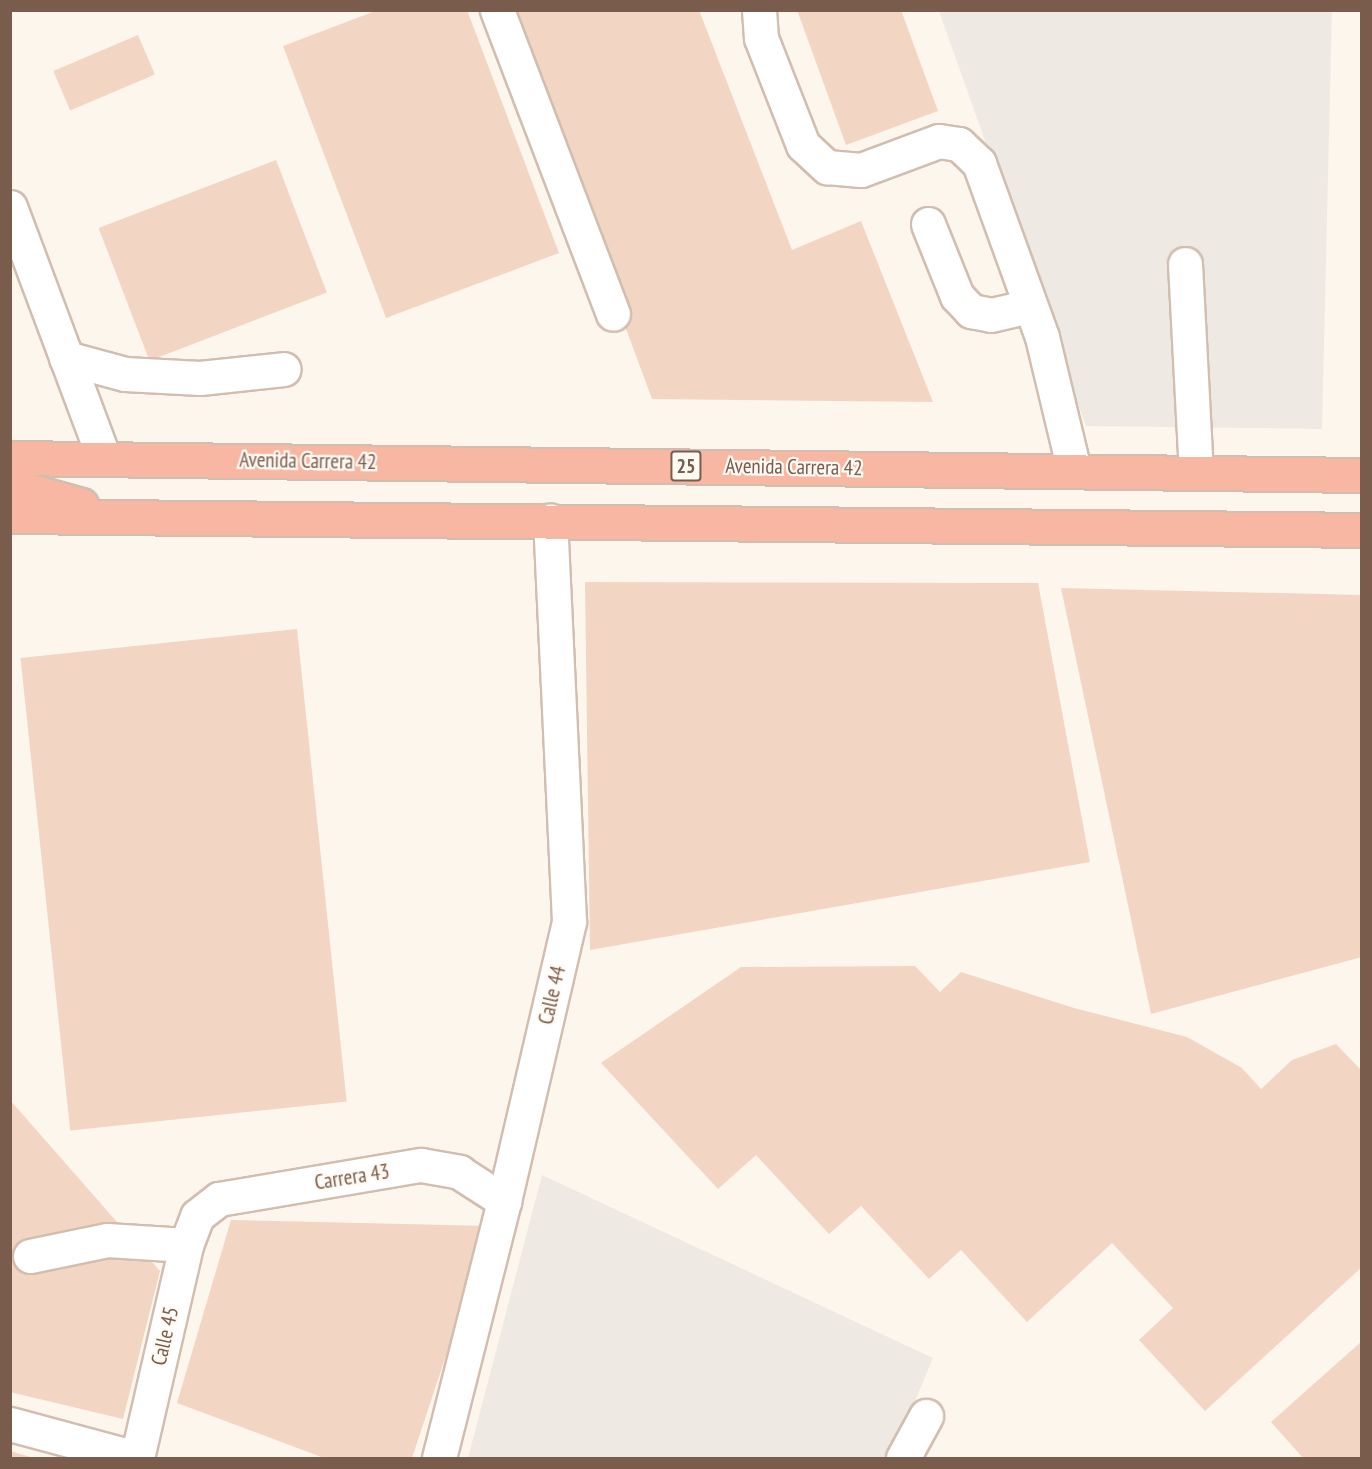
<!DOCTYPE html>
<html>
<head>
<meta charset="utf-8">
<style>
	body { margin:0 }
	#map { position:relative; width:1372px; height:1469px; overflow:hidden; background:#fdf6ec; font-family:"PT Sans Narrow",sans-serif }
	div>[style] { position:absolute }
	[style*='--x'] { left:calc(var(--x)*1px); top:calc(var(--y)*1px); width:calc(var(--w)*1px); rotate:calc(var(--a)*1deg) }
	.industrial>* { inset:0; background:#efe9e4 }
	.building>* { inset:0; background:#f3d5c3; transform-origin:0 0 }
	.roads { filter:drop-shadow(2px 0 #d1beb0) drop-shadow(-2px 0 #d1beb0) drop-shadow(0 2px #d1beb0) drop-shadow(0 -2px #d1beb0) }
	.minor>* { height:33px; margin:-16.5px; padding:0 16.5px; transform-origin:16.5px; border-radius:16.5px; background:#fff }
	.highway>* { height:33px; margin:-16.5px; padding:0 16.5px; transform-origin:16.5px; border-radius:16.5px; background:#f7b7a3 }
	span { translate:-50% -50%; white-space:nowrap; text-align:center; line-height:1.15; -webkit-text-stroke:4.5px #fffaf3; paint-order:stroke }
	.shield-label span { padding:2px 4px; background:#fffaf3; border:2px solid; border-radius:4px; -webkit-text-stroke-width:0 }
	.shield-label { font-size:20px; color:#7a5c4d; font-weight:700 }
	.street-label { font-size:21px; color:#7a5c4d }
	.frame { position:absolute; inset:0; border:12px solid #7a5c4d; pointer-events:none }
</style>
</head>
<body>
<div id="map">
	<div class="industrial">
		<i style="clip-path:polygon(939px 11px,1332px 11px,1322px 429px,1086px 426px)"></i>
		<i style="clip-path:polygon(542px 1175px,933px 1358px,891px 1458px,468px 1458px)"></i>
	</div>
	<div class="building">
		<i style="clip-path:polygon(378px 10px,467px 10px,559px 253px,386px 318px,283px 46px)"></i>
		<i style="clip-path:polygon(508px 10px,699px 10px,792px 250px,861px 221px,933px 402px,652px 399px)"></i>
		<i style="clip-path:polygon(797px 10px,901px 10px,938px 111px,846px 145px)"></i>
		<i style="left:138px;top:35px;width:43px;height:92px;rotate:67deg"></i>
		<i style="left:276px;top:160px;width:142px;height:190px;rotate:69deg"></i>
		<i style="clip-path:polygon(585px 582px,1038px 583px,1090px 862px,590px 950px)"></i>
		<i style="clip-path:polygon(1061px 588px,1362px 595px,1362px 957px,1151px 1014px)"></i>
		<i style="left:297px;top:629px;width:475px;height:278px;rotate:84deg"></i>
		<i style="clip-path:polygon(915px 966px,940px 992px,961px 972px,1074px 1008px,1187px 1037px,1242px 1068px,1261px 1089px,1292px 1060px,1336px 1044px,1362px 1071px,1362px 1267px,1205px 1411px,1139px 1340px,1173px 1308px,1112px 1243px,1027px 1322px,961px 1250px,929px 1279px,861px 1206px,829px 1234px,756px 1155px,718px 1189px,601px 1063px,741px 967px)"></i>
		<i style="clip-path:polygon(10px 1100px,160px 1271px,123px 1419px,10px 1392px)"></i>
		<i style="clip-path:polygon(231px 1220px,489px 1226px,412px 1458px,324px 1458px,177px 1403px)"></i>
		<i style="clip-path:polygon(1362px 1341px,1362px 1458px,1303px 1458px,1271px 1422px)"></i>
		<i style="clip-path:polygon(10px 1451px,34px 1458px,10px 1458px)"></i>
	</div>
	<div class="roads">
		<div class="minor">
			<i style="--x:497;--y:10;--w:325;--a:69.1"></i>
			<i style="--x:759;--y:10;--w:28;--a:86"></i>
			<i style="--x:761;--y:38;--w:115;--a:68.6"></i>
			<i style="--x:803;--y:145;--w:33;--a:43"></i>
			<i style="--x:827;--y:167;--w:34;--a:5"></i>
			<i style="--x:861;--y:170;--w:83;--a:-20.4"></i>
			<i style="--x:939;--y:141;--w:20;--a:9"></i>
			<i style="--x:959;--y:144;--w:28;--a:44"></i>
			<i style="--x:979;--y:163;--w:185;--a:70.1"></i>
			<i style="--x:1042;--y:337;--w:137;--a:76.5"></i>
			<i style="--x:10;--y:207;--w:269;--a:69.5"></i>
			<i style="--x:928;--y:224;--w:78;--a:68.1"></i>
			<i style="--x:957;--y:296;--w:21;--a:47"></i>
			<i style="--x:971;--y:311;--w:20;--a:11"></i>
			<i style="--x:991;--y:315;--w:40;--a:-13"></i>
			<i style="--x:1185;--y:264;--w:208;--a:87"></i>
			<i style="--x:66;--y:358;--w:61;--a:15.2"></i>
			<i style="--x:125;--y:374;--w:75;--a:3.1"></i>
			<i style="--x:200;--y:378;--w:84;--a:-6.1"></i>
			<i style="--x:30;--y:1256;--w:79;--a:-11.7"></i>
			<i style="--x:107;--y:1240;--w:79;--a:3.6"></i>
			<i style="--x:10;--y:1424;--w:131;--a:15.1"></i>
			<i style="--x:137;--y:1458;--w:219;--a:-77"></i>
			<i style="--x:186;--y:1245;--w:31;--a:-69"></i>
			<i style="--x:197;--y:1216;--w:28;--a:-38"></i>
			<i style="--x:219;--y:1199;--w:205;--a:-9.6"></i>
			<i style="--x:421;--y:1165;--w:39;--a:10"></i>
			<i style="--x:459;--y:1172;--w:54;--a:32.8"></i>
			<i style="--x:439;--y:1458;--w:265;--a:-75.8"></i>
			<i style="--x:504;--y:1201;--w:287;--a:-76.9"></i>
			<i style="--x:569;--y:921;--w:401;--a:-92.7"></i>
			<i style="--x:903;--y:1458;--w:48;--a:-61.3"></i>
		</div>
		<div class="highway">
			<i style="--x:10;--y:458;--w:1352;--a:0.72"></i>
			<i style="--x:10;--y:485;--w:74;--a:15.7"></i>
			<i style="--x:10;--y:516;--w:1352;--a:0.59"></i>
		</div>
	</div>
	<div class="shield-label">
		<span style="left:686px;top:466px">25</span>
	</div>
	<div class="street-label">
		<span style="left:308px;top:461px;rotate:1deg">Avenida Carrera 42</span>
		<span style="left:794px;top:467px;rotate:1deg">Avenida Carrera 42</span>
		<span style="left:552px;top:995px;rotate:-77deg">Calle 44</span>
		<span style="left:352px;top:1177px;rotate:-9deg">Carrera 43</span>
		<span style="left:165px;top:1336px;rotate:-77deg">Calle 45</span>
	</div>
	<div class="frame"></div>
</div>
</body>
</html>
